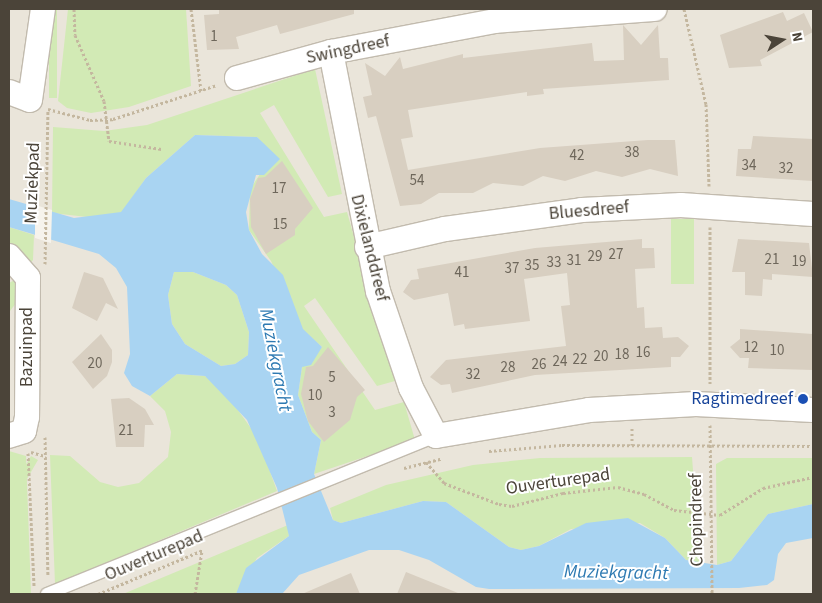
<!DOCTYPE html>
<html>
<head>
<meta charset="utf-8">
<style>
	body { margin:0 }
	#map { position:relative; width:822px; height:603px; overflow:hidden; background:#f6f3ec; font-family:"Source Sans 3",sans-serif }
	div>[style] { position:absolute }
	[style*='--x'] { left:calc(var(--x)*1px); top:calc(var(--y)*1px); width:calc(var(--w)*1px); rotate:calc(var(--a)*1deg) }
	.residential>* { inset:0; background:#eae5da; transform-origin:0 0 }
	.green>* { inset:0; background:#d2eab5; transform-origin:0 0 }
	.water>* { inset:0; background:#a9d4f2 }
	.pier>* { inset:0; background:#f6f3ec }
	.building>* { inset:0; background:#d8cfc1 }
	.path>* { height:3px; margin-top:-1.5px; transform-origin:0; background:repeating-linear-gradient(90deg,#c4b79f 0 2.5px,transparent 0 5px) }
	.roads { filter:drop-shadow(1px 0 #c2bbae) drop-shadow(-1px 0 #c2bbae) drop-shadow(0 1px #c2bbae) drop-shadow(0 -1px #c2bbae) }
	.lane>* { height:12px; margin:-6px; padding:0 6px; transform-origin:6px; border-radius:6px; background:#fff }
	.street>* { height:24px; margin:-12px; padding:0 12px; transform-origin:12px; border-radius:12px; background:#fff }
	.dots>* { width:14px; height:14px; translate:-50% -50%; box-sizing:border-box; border:2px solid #fff; border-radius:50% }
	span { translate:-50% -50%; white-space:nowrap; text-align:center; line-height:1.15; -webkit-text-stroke:4px #fff; paint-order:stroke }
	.number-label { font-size:15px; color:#6e675b }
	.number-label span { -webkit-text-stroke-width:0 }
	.street-label { font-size:18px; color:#4b4439 }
	.transit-label { font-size:18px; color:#164399 }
	.right { translate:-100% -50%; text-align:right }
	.water-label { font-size:19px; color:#2e7ab2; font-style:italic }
	.frame { position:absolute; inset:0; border:10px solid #4b4439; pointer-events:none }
	.north { position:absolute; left:757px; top:15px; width:50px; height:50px; -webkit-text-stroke:4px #fff; paint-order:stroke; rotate:79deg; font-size:14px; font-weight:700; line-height:20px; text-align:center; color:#4b4439 }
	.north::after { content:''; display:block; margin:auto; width:18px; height:22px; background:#4b4439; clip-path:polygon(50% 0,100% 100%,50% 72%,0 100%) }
</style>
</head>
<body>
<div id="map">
	<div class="residential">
		<i style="left:9px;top:9px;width:804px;height:585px"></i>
	</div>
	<div class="green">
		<i style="left:49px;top:9px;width:8px;height:89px"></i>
		<i style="clip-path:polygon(68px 9px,186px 9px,191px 86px,129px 107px,91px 113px,67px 108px,58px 101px)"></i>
		<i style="clip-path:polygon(315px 69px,342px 194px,328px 197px,274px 105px,260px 113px,324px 217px,347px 212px,395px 381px,377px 386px,315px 298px,304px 306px,375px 410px,404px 402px,415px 440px,314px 474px,321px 440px,312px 432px,298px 395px,302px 367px,322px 347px,302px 329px,271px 261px,249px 230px,250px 189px,273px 155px,257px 137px,195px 135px,146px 178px,122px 212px,96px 218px,52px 213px,53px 127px,104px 131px,147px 125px)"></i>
		<i style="left:671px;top:219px;width:23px;height:65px"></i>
		<i style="clip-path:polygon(9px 227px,34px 235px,33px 260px,27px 267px,9px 245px)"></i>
		<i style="clip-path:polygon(174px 272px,193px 272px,226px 285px,237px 295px,249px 332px,248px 355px,235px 364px,221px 366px,185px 344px,172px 324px,168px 295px)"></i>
		<i style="clip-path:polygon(20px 277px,20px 298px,10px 311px,9px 283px)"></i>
		<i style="clip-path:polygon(177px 374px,205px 376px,225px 392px,258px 438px,277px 491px,55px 584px,50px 455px,70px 456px,100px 482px,118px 487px,139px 483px,168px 457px,171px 432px,165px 411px,150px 396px)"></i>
		<i style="clip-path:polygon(9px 451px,26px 456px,31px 593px,27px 594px,9px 594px)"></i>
		<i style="left:31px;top:456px;width:8px;height:134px;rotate:30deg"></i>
		<i style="clip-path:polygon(692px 457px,700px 564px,686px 560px,665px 538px,640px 523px,571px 529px,539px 546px,521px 550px,509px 547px,446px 502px,423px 501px,341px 523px,333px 520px,330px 508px,386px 485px,473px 465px,540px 458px)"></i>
		<i style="clip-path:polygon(727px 458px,813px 458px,813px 504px,768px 514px,731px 561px,717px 565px,716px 464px)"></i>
		<i style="clip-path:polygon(288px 525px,289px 536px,257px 558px,236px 594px,123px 594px)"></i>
	</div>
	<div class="water">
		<i style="clip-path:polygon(evenodd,195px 135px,257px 137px,280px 159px,264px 175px,256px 175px,246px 212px,249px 230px,262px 254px,283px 275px,303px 329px,322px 347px,311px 365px,302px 367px,298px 395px,312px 432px,321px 440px,314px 474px,333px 520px,341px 523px,423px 501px,446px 502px,509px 547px,521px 550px,539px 546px,586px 523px,628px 518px,665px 538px,686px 560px,717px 565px,731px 561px,768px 514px,813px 504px,813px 538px,786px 543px,778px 554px,774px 580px,767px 585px,739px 588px,489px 589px,476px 587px,429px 560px,399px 550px,369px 550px,299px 575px,282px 594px,236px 594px,246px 568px,289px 536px,277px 488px,247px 420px,205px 376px,177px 374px,150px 396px,132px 386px,124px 373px,130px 354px,127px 287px,116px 268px,99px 254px,9px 227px,9px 199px,74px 218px,121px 212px,146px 178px,195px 135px,174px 272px,193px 272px,226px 285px,237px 295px,249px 332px,248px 355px,235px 364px,221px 366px,185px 344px,172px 324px,168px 295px,174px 272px)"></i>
	</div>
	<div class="pier">
		<i style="clip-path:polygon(35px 205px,52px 210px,51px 243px,35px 238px)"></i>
	</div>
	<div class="building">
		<i style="clip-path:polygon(219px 9px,354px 9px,354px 14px,280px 34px,277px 25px,236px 37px,239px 49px,207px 50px,204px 15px,219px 14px)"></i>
		<i style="clip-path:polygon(783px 12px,787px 21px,804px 13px,813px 32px,760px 60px,762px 66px,729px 68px,720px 35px)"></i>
		<i style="clip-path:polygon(623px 25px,641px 45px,658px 25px,660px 58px,668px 58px,669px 80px,543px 89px,544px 94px,527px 96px,527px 92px,408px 110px,413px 137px,401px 139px,408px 170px,540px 148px,648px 140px,675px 140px,678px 176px,650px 169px,622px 177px,596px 171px,565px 181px,543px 176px,523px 186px,493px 183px,473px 193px,439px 193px,421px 204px,400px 206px,376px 116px,368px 118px,363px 97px,372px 95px,365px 63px,385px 76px,400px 57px,403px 69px,463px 54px,463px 58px,592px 43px,594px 61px,624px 60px)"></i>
		<i style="clip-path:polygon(753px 136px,813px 139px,813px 181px,736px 176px,738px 149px,751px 149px)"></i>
		<i style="clip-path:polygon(282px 161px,313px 208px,295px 229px,295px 235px,266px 254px,251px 227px,250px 199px,258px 178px,265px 177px)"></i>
		<i style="clip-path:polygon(642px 239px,642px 248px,654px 248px,655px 268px,635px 269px,637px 308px,644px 307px,645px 328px,662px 327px,663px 338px,678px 337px,689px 346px,680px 357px,671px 357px,671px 367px,535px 375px,452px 393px,450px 384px,441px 385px,430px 377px,446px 360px,566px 346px,561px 306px,570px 305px,567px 273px,524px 279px,530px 321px,465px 329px,464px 324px,454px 326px,448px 293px,414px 300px,403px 292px,411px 280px,419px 279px,417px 269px,535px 248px)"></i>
		<i style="clip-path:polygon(738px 239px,809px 243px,813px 277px,772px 274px,772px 280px,763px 279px,762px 296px,745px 295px,745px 272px,732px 272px)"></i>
		<i style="clip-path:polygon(84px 272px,103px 278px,118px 309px,106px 303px,97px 321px,72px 308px)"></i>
		<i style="clip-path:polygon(740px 329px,813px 334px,813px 370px,748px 368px,749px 358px,740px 358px,730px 347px,740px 339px)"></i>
		<i style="clip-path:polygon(101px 334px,112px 350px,112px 362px,107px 376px,93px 389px,72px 362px)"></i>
		<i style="clip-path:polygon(328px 347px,365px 390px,357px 397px,350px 420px,324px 442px,308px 421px,301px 394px,306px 367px,313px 366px)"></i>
		<i style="clip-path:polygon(129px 398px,145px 409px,154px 425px,145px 425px,144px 447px,116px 447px,111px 399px)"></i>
		<i style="clip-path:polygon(406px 572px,458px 593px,458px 594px,397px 594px)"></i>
		<i style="clip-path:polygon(351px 573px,360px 594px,302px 594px)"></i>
	</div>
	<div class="path">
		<i style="--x:74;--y:9;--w:26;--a:88"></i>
		<i style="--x:75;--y:35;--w:72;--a:66.3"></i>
		<i style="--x:104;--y:101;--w:40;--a:82.9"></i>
		<i style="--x:109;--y:141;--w:53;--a:8.7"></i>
		<i style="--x:191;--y:9;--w:83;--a:83"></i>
		<i style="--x:684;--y:9;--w:98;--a:77"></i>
		<i style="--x:706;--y:104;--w:82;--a:87.9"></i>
		<i style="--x:48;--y:109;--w:43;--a:14.7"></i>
		<i style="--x:90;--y:120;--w:23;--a:-2"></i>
		<i style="--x:113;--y:119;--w:109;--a:-18.1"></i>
		<i style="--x:45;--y:264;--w:154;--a:-88.9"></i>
		<i style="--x:710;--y:384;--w:157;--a:-90"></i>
		<i style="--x:710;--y:425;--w:169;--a:89.3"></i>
		<i style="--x:632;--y:428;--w:17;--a:90"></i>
		<i style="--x:45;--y:437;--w:139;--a:88.8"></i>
		<i style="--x:489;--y:451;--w:73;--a:-4.7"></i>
		<i style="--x:562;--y:445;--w:251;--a:0.2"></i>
		<i style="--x:31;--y:452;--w:15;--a:16"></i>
		<i style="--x:28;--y:453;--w:133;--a:87.4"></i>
		<i style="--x:426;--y:462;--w:28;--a:49"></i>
		<i style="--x:444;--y:483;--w:59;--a:20.9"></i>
		<i style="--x:499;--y:504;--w:13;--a:9"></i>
		<i style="--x:512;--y:506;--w:53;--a:-14.3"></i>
		<i style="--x:563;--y:493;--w:55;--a:-6.2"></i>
		<i style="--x:618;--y:487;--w:27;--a:15"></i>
		<i style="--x:644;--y:494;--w:34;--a:28"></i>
		<i style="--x:674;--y:510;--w:46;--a:6.2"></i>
		<i style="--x:720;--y:515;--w:51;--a:-32.1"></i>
		<i style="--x:763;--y:488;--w:51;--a:-12.4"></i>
		<i style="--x:404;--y:468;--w:38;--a:-14"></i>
		<i style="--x:98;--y:594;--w:114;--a:-22.7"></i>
		<i style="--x:195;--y:594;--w:44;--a:-80.8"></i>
	</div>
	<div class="roads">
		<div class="lane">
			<i style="--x:47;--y:594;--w:420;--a:-22.1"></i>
		</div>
		<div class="street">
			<i style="--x:331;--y:52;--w:244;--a:78.9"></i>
			<i style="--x:378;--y:291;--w:102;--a:71.2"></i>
			<i style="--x:411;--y:388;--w:54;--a:62.5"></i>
			<i style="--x:436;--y:436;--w:155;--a:-9.6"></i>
			<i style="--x:589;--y:410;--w:107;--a:-3.2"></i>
			<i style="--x:696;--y:404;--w:117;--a:2.9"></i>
			<i style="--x:237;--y:78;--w:98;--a:-15.5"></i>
			<i style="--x:331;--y:52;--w:167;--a:-10.7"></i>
			<i style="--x:495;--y:21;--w:160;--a:-4.3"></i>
			<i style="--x:9;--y:92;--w:22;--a:21"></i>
			<i style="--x:30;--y:100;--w:92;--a:-81.9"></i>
			<i style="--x:367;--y:247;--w:80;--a:-13"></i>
			<i style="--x:445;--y:229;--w:138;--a:-7.9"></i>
			<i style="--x:582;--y:210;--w:99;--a:-2.9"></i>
			<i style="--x:681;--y:205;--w:132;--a:3.9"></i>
			<i style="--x:9;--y:256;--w:29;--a:49"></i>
			<i style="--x:28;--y:278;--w:139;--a:90.4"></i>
			<i style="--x:27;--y:417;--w:14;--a:102"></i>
			<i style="--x:24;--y:431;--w:16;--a:162"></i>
		</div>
	</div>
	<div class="dots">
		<i style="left:803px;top:399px;background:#1a4fb4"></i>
	</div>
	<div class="number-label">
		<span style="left:214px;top:37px">1</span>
		<span style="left:632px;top:153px">38</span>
		<span style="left:577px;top:156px">42</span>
		<span style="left:749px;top:166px">34</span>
		<span style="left:786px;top:169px">32</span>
		<span style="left:417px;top:181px">54</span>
		<span style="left:279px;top:189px">17</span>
		<span style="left:280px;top:225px">15</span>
		<span style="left:616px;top:255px">27</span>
		<span style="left:595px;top:257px">29</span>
		<span style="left:772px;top:260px">21</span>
		<span style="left:574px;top:261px">31</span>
		<span style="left:799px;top:262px">19</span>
		<span style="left:554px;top:263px">33</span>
		<span style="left:532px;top:266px">35</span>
		<span style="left:512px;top:269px">37</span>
		<span style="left:462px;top:273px">41</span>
		<span style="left:751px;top:348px">12</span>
		<span style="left:777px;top:351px">10</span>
		<span style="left:643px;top:353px">16</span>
		<span style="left:622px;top:355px">18</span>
		<span style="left:601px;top:357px">20</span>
		<span style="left:580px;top:360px">22</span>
		<span style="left:560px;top:362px">24</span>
		<span style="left:95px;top:364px">20</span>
		<span style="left:539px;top:365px">26</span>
		<span style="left:508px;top:368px">28</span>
		<span style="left:473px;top:375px">32</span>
		<span style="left:332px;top:378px">5</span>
		<span style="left:315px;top:396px">10</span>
		<span style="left:332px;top:413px">3</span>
		<span style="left:126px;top:431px">21</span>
	</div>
	<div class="street-label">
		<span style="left:348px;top:50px;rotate:-12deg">Swingdreef</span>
		<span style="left:33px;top:183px;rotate:-88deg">Muziekpad</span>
		<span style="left:589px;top:211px;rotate:-5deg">Bluesdreef</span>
		<span style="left:369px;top:248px;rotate:76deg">Dixielanddreef</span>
		<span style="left:27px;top:347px;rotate:-90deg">Bazuinpad</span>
		<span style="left:558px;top:482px;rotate:-8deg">Ouverturepad</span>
		<span style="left:697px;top:520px;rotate:-91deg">Chopindreef</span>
		<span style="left:154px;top:556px;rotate:-23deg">Ouverturepad</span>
	</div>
	<div class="transit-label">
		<span class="right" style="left:793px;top:399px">Ragtimedreef</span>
	</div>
	<div class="water-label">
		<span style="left:275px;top:360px;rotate:79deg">Muziekgracht</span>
		<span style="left:616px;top:573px;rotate:1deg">Muziekgracht</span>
	</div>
	<div class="frame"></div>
	<div class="north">N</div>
</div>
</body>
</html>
